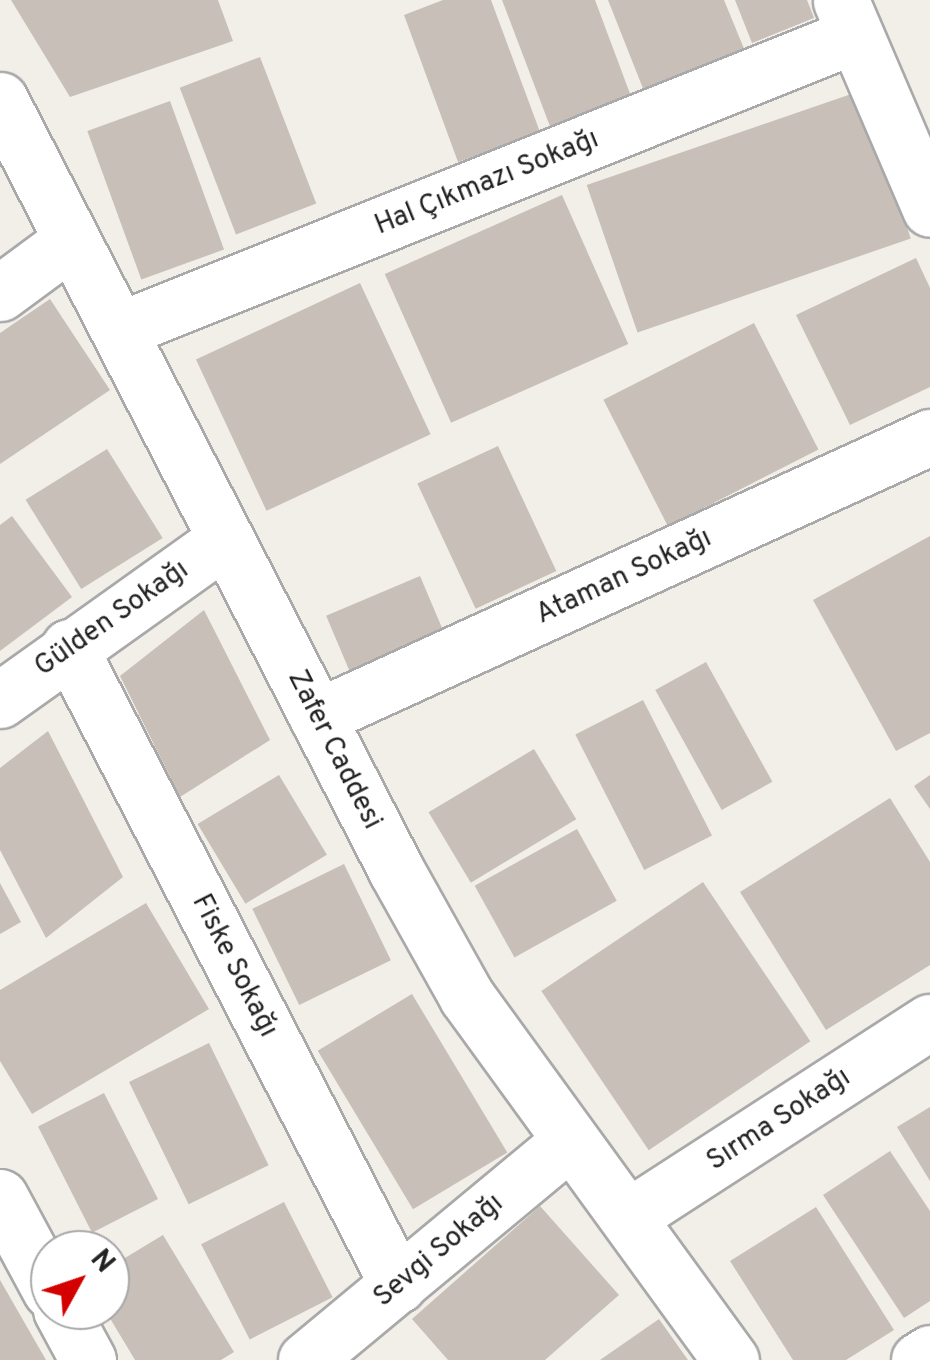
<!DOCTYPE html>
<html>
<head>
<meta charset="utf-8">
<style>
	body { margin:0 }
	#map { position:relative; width:930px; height:1360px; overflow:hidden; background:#f2efe9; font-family:Overpass,sans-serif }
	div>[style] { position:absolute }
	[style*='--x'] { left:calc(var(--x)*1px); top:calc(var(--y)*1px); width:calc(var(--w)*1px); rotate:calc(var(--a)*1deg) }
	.building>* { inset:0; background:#c7bfb8; transform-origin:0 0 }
	.roads { filter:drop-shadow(2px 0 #a9a9a9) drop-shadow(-2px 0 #a9a9a9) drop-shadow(0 2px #a9a9a9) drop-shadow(0 -2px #a9a9a9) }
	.minor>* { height:55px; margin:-27.5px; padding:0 27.5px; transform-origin:27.5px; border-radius:27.5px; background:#fff }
	.tertiary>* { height:55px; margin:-27.5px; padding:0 27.5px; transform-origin:27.5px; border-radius:27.5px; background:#fff }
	span { translate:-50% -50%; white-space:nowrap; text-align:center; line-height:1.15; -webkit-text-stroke:9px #fff; paint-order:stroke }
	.street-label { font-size:28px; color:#222 }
	.north { position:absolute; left:30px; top:1230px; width:100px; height:100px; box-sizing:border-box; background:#fff; border:2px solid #a7a7a7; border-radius:50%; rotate:50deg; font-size:28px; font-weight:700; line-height:40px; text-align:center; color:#222 }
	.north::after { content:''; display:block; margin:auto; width:35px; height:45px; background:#d40000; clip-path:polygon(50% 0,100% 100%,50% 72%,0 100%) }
</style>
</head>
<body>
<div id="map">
	<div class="building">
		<i style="clip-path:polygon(11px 0,218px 0,233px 41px,70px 97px)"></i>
		<i style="clip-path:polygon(443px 0,491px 0,540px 132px,458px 162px,404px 15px)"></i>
		<i style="clip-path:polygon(502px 0,595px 0,632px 99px,551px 129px)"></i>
		<i style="clip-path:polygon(608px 0,724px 0,745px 51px,644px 91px)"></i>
		<i style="clip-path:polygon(735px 0,807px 0,814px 18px,752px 43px)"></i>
		<i style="left:260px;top:57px;width:157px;height:86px;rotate:69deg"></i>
		<i style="left:860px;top:91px;width:156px;height:289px;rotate:71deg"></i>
		<i style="left:170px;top:101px;width:158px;height:88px;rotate:70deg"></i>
		<i style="left:562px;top:195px;width:163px;height:194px;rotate:66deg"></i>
		<i style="clip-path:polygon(916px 258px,930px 288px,930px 387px,850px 425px,796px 315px)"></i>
		<i style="left:360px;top:283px;width:167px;height:181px;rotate:65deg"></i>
		<i style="clip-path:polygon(50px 299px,110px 390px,0 464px,0 333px)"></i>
		<i style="left:754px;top:323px;width:142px;height:169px;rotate:63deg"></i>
		<i style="left:498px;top:446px;width:138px;height:89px;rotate:65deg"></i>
		<i style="left:107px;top:449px;width:105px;height:96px;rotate:58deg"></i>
		<i style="clip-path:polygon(12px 516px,72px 597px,0 651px,0 525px)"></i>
		<i style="clip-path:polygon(930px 536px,930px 733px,896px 751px,813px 600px)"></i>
		<i style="left:420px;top:576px;width:67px;height:102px;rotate:67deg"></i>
		<i style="clip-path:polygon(204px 610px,270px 740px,180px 797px,120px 676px)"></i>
		<i style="left:706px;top:662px;width:137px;height:58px;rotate:61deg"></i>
		<i style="left:643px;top:700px;width:152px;height:76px;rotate:63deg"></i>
		<i style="clip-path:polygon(48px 731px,123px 877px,46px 938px,0 850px,0 768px)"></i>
		<i style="left:534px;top:749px;width:82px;height:123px;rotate:59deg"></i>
		<i style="left:279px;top:775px;width:93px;height:95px;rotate:59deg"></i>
		<i style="clip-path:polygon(930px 775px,930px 809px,914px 786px)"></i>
		<i style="clip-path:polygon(890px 798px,930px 862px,930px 965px,826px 1030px,740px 892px)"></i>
		<i style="left:577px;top:829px;width:82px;height:117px;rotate:61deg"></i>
		<i style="left:344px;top:864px;width:107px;height:102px;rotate:64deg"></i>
		<i style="left:703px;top:882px;width:192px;height:195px;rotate:56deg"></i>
		<i style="clip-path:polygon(0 883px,21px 922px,0 934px)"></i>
		<i style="clip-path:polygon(146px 903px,209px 1009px,32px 1114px,0 1061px,0 990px)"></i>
		<i style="left:412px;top:994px;width:185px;height:110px;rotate:59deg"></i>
		<i style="left:209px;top:1043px;width:136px;height:89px;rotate:64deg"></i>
		<i style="left:104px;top:1093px;width:119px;height:74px;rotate:63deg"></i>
		<i style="clip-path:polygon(930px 1107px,930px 1181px,897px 1127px)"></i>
		<i style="clip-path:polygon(890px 1151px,930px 1211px,930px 1301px,904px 1318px,823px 1195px)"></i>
		<i style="left:284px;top:1202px;width:107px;height:93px;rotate:63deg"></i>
		<i style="clip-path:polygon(540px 1206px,619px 1295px,545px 1360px,448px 1360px,412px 1319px)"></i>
		<i style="clip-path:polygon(816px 1207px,894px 1330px,846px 1360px,793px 1360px,730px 1261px)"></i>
		<i style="clip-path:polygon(163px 1235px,234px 1352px,221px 1360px,135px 1360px,105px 1310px,110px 1310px,110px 1267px)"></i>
		<i style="clip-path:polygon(0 1280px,46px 1360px,0 1360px)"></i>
		<i style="clip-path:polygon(659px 1319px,688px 1360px,600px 1360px)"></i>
	</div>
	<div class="roads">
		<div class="minor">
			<i style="--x:841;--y:1;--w:226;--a:66.8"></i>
			<i style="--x:0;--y:293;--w:89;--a:-36.4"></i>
			<i style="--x:119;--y:330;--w:793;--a:-21.84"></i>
			<i style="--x:69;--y:647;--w:718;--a:62.72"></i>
			<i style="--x:0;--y:700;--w:277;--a:-35.5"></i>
			<i style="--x:317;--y:717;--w:674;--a:-24.55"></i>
			<i style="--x:0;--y:1197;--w:106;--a:61.7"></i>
			<i style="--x:628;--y:1217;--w:359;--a:-32.9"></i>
			<i style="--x:61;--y:1310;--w:57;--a:61.6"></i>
			<i style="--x:306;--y:1360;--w:343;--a:-39.7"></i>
			<i style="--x:919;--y:1360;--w:13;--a:-32"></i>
		</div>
		<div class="tertiary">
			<i style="--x:0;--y:100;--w:866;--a:62.78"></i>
			<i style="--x:396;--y:870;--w:145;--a:60.8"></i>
			<i style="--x:467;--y:997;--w:449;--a:54"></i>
		</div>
	</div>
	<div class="street-label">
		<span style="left:487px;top:183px;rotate:-22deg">Hal Çıkmazı Sokağı</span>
		<span style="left:624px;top:577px;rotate:-25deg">Ataman Sokağı</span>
		<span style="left:112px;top:619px;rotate:-35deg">Gülden Sokağı</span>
		<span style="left:334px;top:750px;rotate:63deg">Zafer Caddesi</span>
		<span style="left:234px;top:966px;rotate:63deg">Fiske Sokağı</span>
		<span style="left:779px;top:1120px;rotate:-33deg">Sırma Sokağı</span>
		<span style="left:439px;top:1251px;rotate:-40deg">Sevgi Sokağı</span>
	</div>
	<div class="north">N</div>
</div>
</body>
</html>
